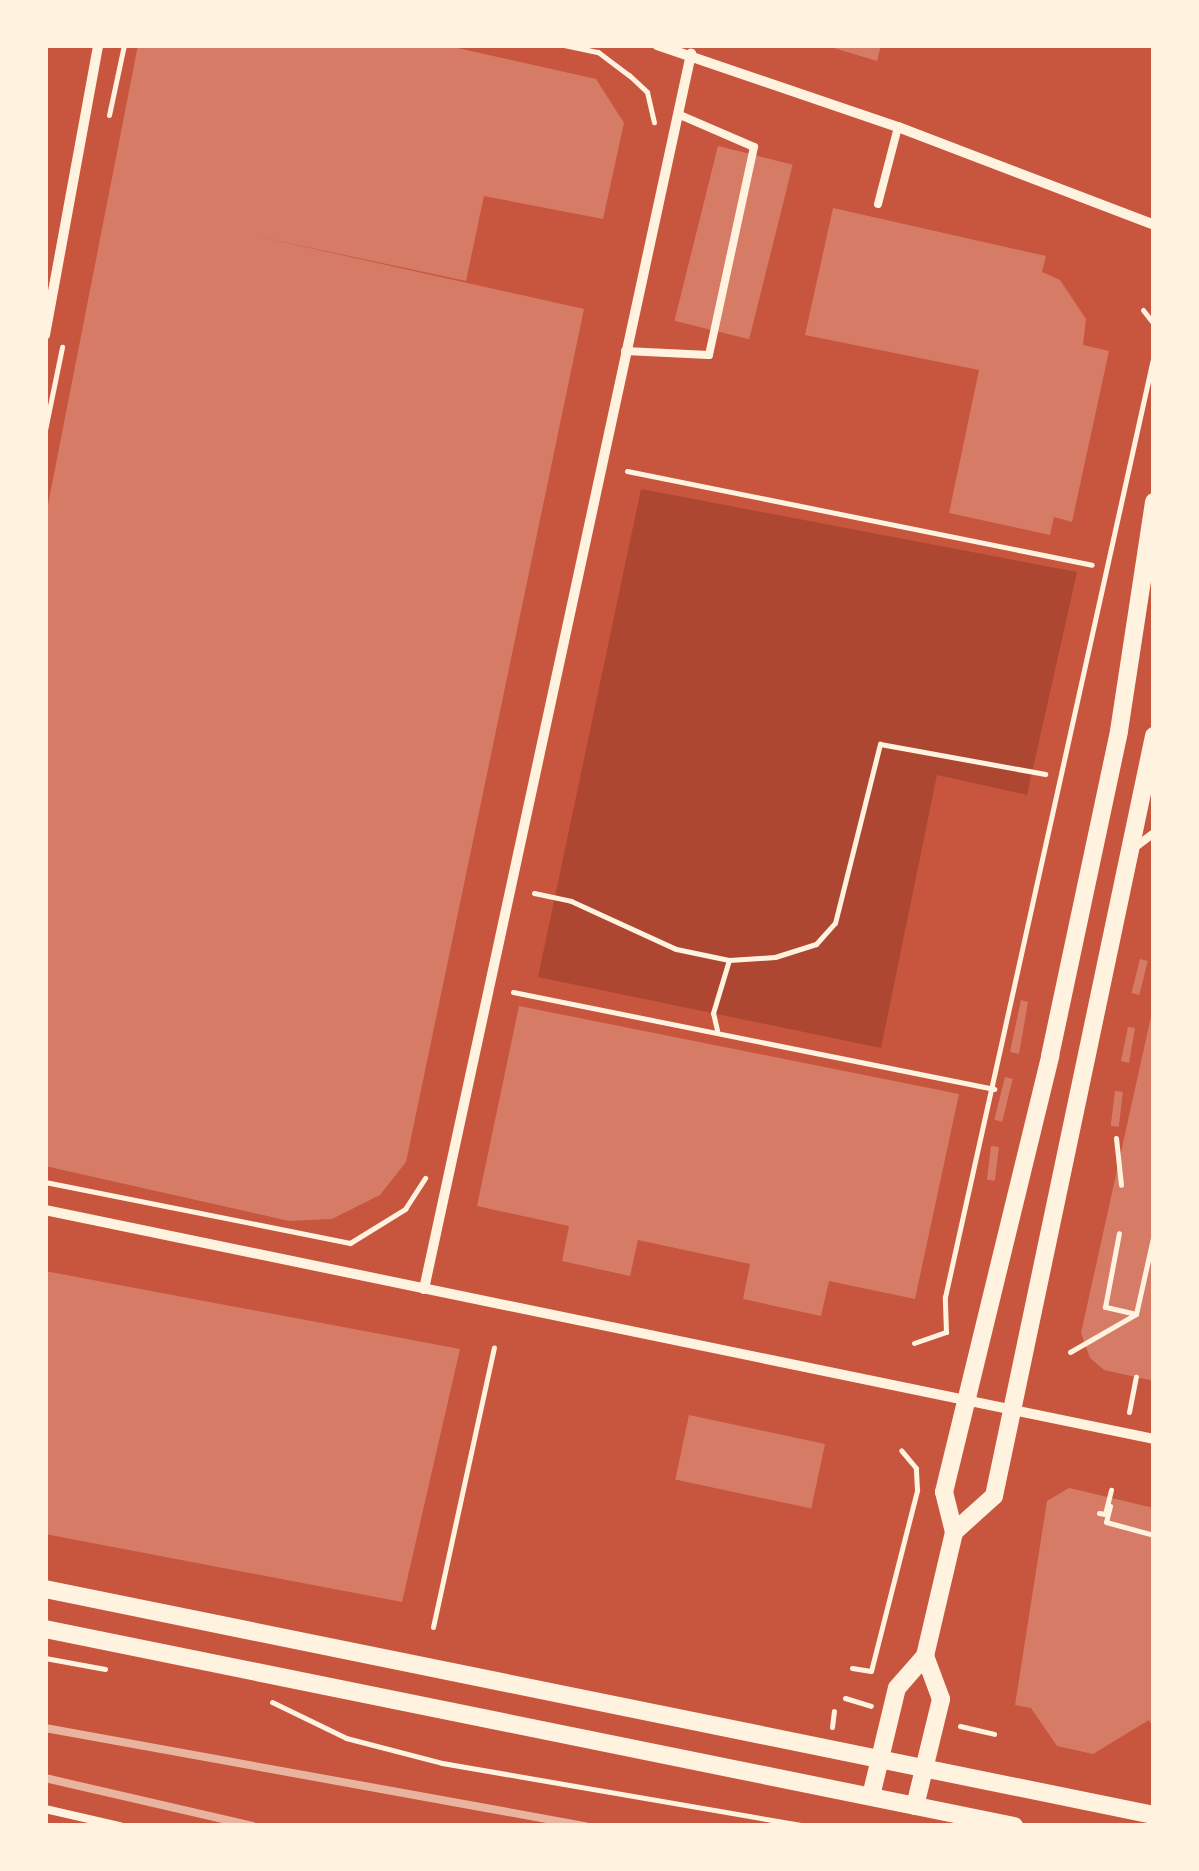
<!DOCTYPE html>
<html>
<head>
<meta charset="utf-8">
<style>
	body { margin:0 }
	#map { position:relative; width:1199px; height:1871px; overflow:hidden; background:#c8553d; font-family:"Archivo Narrow",sans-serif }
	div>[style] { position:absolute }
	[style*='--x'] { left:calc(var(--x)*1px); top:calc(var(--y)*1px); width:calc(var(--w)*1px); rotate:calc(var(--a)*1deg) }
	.green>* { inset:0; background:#ae4732 }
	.building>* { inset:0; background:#d67c66; transform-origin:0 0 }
	.path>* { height:5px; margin:-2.5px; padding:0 2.5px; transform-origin:2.5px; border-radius:2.5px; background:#fff3e0 }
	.service>* { height:8px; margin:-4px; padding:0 4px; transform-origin:4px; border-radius:4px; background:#fff3e0 }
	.minor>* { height:10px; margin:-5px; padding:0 5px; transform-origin:5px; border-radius:5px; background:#fff3e0 }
	.tertiary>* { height:18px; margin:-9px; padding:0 9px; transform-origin:9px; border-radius:9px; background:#fff3e0 }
	.rail>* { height:8px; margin:-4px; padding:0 4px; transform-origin:4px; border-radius:4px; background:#e9b49f }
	span { translate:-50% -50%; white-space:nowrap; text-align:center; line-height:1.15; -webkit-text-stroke:10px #fff3e0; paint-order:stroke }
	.frame { position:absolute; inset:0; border:48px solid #fff3e0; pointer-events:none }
</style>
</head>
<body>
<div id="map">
	<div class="green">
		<i style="clip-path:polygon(641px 489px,1077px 572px,1027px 795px,937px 775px,881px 1048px,538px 977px)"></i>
	</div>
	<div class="building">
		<i style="clip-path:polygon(138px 45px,444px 45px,596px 79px,624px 123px,603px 219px,484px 196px,466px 281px,256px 236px,584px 309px,406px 1162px,380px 1195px,332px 1219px,289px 1221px,45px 1166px,45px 520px)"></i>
		<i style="clip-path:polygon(824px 45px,881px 45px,877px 61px)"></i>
		<i style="left:718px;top:146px;width:77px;height:180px;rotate:14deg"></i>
		<i style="clip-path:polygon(833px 208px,1046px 256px,1042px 272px,1060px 280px,1086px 319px,1083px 345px,1109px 351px,1072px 522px,1054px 517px,1050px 535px,949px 513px,979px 370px,805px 335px)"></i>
		<i style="left:1140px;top:959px;width:8px;height:35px;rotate:14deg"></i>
		<i style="clip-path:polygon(1021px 1000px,1028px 1002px,1019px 1054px,1010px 1052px)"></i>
		<i style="clip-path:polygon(519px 1006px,959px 1094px,915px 1299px,829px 1281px,821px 1316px,743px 1299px,750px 1264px,638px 1240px,630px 1276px,562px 1261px,569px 1226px,477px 1206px)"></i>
		<i style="clip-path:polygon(1152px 1012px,1154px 1012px,1154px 1381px,1104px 1370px,1090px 1358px,1081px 1333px)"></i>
		<i style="clip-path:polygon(1128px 1027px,1135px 1028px,1129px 1063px,1121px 1061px)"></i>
		<i style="left:1005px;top:1077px;width:8px;height:44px;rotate:14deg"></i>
		<i style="left:1115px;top:1091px;width:8px;height:35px;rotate:7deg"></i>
		<i style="left:991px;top:1146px;width:8px;height:34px;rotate:7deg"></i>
		<i style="clip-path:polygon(45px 1271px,460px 1349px,402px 1602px,45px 1534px)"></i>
		<i style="left:689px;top:1415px;width:139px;height:66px;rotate:12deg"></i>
		<i style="clip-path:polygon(1069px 1488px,1154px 1508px,1154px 1729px,1149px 1720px,1093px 1754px,1057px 1746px,1031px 1708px,1015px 1705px,1047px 1501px)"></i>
	</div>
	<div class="path">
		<i style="--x:564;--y:45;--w:35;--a:12"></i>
		<i style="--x:598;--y:52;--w:39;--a:37"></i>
		<i style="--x:629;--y:75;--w:25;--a:43"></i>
		<i style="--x:647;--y:92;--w:31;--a:77"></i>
		<i style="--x:109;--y:115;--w:72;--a:-77.9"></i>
		<i style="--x:1143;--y:310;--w:18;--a:52"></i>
		<i style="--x:45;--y:430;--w:85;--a:-78.4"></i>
		<i style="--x:627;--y:471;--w:474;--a:11.4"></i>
		<i style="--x:534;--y:893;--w:38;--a:12"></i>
		<i style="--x:571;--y:901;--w:115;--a:24.6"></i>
		<i style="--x:676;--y:949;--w:54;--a:11.7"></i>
		<i style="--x:729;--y:960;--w:46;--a:-3.7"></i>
		<i style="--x:775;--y:957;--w:43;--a:-17.6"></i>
		<i style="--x:816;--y:944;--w:28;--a:-48"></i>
		<i style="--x:835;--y:923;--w:185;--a:-75.9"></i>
		<i style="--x:880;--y:744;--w:168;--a:10.3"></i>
		<i style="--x:513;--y:992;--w:491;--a:11.4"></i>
		<i style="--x:717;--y:1030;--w:17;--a:-103"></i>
		<i style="--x:713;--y:1013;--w:55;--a:-73.2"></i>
		<i style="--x:1116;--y:1138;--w:47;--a:83.9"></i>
		<i style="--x:45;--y:1182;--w:311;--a:11.3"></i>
		<i style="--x:350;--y:1243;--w:65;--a:-31.7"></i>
		<i style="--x:405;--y:1209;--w:37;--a:-57"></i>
		<i style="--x:1136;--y:1314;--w:78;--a:-77.4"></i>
		<i style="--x:914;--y:1343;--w:34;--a:-19"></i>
		<i style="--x:946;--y:1332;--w:35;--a:-92"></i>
		<i style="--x:945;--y:1297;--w:966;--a:-77.5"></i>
		<i style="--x:1070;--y:1352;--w:76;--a:-29.9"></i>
		<i style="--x:1136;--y:1314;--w:32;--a:-167"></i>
		<i style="--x:1105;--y:1307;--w:75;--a:-79.3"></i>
		<i style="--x:1129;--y:1412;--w:36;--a:-79"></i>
		<i style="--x:1110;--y:1506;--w:16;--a:104"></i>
		<i style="--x:1106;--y:1522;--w:50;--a:15.2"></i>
		<i style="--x:1099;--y:1513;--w:6;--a:9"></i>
		<i style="--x:1105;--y:1514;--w:25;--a:-76"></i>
		<i style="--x:433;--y:1627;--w:286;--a:-77.7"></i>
		<i style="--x:45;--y:1658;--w:61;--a:10.4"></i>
		<i style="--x:852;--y:1668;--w:19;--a:9"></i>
		<i style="--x:871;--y:1671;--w:187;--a:-75.7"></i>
		<i style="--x:917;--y:1490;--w:22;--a:-93"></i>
		<i style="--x:916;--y:1468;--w:23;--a:-130"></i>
		<i style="--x:845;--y:1698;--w:27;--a:17"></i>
		<i style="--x:272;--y:1702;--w:82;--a:25.9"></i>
		<i style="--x:346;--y:1738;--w:99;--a:14.6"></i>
		<i style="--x:442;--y:1763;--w:370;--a:9.8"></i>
		<i style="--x:960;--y:1726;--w:35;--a:13"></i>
		<i style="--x:832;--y:1727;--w:16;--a:-83"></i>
	</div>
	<div class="service">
		<i style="--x:878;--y:204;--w:80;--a:-75.4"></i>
		<i style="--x:625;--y:351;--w:84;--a:2.7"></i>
		<i style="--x:709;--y:355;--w:213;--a:-77.8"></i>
		<i style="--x:754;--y:147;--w:81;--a:-156.6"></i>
		<i style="--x:1134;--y:848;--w:25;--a:-37"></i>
		<i style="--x:45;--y:1809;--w:77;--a:12.8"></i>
	</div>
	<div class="minor">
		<i style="--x:657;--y:45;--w:255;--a:18.8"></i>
		<i style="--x:898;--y:127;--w:274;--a:20.9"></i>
		<i style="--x:45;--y:335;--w:295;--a:-79.6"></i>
		<i style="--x:45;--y:1210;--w:1132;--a:11.67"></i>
		<i style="--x:424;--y:1289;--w:1264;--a:-77.8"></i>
	</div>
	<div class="tertiary">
		<i style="--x:954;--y:1532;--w:54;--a:-42"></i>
		<i style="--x:994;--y:1496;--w:777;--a:-78.11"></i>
		<i style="--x:45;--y:1589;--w:1132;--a:11.52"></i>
		<i style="--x:45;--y:1629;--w:989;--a:11.49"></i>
		<i style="--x:871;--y:1796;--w:111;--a:-76.5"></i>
		<i style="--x:897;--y:1688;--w:43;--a:-48.8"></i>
		<i style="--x:925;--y:1656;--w:127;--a:-76.8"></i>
		<i style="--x:954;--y:1532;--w:41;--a:-104"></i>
		<i style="--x:944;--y:1492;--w:449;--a:-76.3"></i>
		<i style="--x:1050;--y:1056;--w:332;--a:-78"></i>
		<i style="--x:1119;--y:731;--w:232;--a:-81.3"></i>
		<i style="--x:915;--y:1806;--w:110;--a:-76.3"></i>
		<i style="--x:941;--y:1699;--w:46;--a:-110.4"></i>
	</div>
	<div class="rail">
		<i style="--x:45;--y:1728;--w:549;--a:10.29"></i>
		<i style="--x:45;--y:1778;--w:213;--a:13"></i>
	</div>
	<div class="frame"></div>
</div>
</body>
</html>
